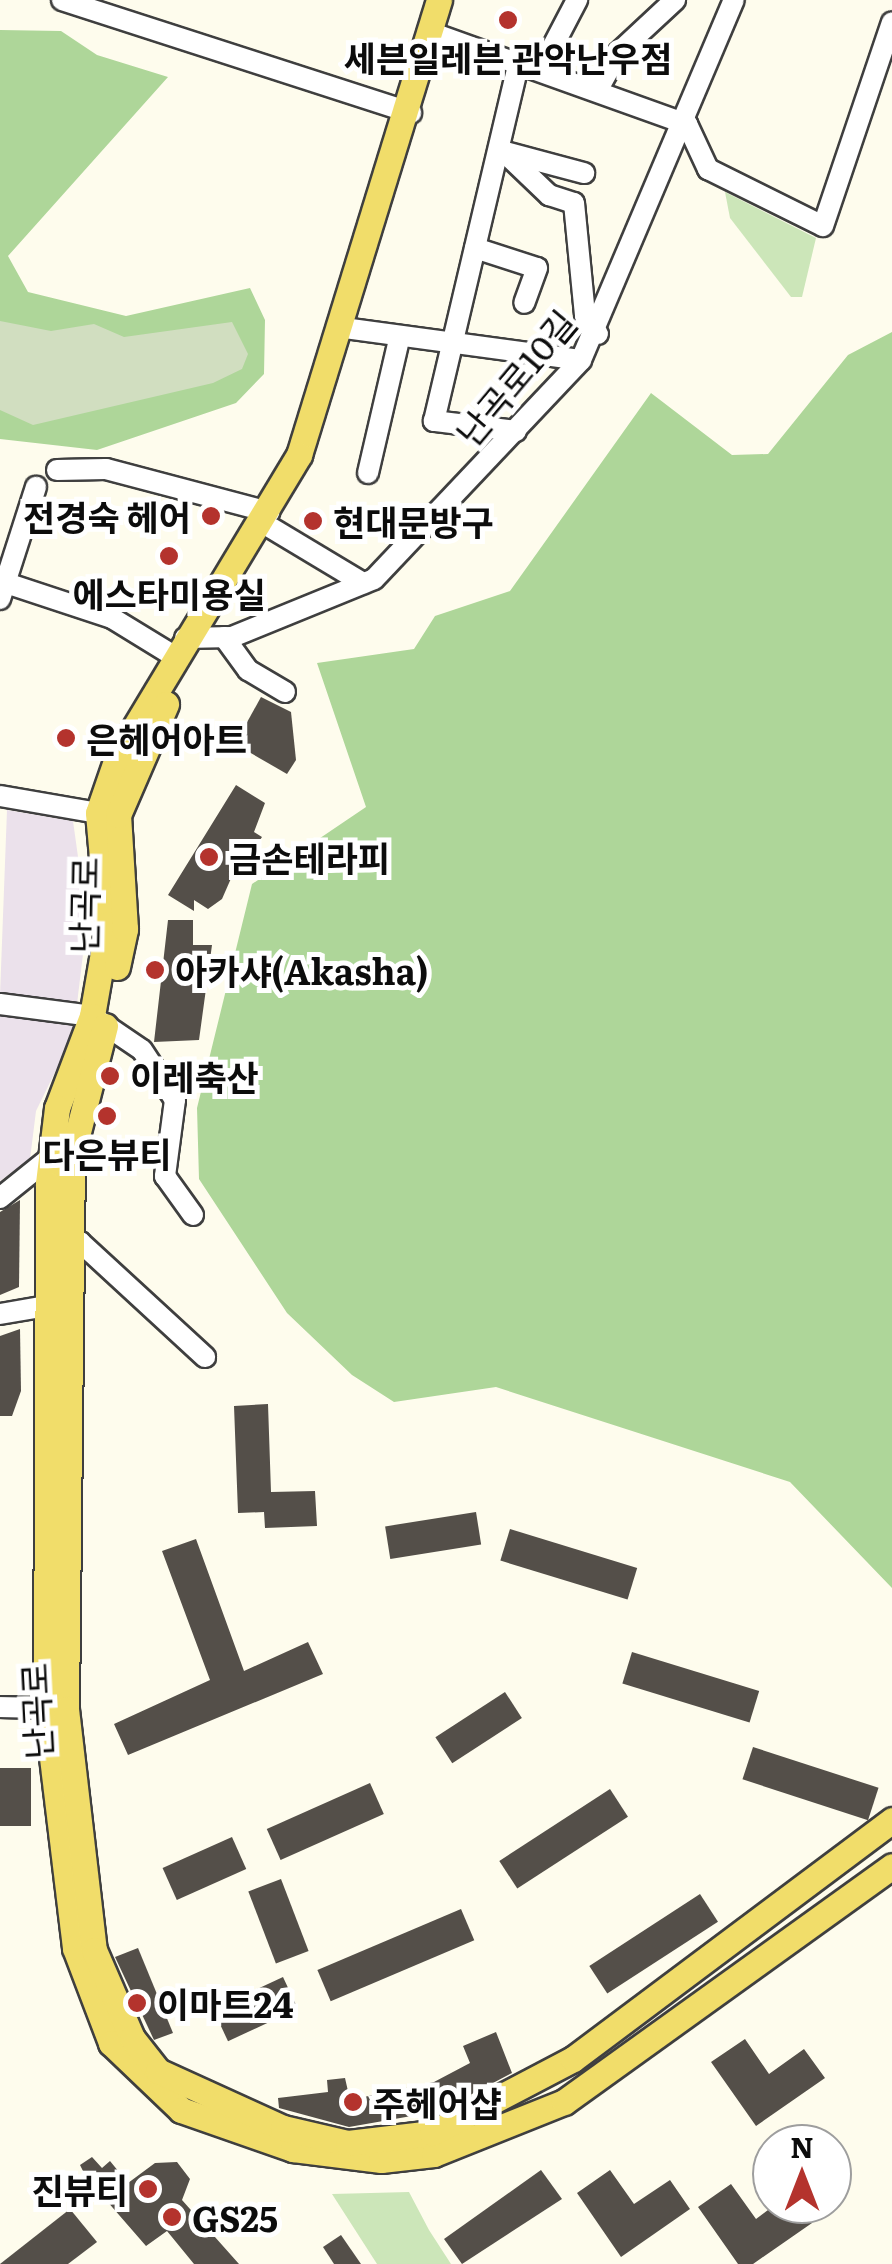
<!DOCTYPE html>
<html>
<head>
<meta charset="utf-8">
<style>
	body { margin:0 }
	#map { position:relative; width:892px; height:2264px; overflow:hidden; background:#fefced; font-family:Literata,"Noto Sans KR",serif }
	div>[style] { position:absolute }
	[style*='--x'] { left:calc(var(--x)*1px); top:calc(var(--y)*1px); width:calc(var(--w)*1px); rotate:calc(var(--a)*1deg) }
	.industrial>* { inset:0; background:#ebe1eb }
	.green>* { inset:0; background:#cce6b9 }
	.forest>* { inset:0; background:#aed699 }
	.cemetery>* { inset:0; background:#d1dec0 }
	.building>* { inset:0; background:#544f49; transform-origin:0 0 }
	.roads { filter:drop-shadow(2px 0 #3f3f3f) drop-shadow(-2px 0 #3f3f3f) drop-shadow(0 2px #3f3f3f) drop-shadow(0 -2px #3f3f3f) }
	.minor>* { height:20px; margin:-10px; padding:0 10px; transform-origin:10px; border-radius:10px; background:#fff }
	.major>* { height:25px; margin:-12.5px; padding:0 12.5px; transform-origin:12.5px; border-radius:12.5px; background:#f1dd6a }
	.dots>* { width:28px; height:28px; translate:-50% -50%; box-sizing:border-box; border:5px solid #fff; border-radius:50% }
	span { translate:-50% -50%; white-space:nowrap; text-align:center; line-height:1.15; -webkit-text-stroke:10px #fff; paint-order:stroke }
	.poi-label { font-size:35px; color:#0c0c0c; font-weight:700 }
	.right { translate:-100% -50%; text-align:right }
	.left { translate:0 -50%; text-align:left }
	.street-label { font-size:35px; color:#0c0c0c }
	.north { position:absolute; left:752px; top:2124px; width:100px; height:100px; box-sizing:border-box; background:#fff; border:2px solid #9e9e9e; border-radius:50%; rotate:0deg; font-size:28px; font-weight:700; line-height:40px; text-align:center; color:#0c0c0c }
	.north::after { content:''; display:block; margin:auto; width:35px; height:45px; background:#b4332d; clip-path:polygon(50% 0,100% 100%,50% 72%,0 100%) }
</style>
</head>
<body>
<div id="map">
	<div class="industrial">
		<i style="clip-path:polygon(7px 810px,73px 821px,87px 921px,77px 1004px,0 995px)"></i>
		<i style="clip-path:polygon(0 1015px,79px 1023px,36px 1111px,30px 1159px,0 1181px)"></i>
	</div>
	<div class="green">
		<i style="clip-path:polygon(725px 192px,816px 238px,802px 297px,791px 297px,730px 218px)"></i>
		<i style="clip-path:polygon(409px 2192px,429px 2230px,451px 2264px,377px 2264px,332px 2194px)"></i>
	</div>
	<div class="forest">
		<i style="clip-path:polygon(0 30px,61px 31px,97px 55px,168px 77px,8px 256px,28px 292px,126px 316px,250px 288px,265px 320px,264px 374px,236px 403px,97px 450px,0 439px)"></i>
		<i style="clip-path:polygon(892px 332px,892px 1588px,790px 1482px,496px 1387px,394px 1402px,352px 1375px,287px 1313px,199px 1179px,197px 1108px,252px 884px,366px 807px,317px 663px,414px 649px,435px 616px,510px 591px,651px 393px,732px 455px,768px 454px,848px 355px)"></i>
	</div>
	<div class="cemetery">
		<i style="clip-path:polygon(0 321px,51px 331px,94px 324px,124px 337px,232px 322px,248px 354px,242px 369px,213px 383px,33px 425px,0 410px)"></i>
	</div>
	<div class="building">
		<i style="clip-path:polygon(261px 697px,291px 712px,296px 760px,287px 774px,235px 744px)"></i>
		<i style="clip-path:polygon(236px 785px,265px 803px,254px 832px,262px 837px,250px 855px,243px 851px,222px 899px,208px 909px,194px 900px,194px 911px,168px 895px)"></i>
		<i style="clip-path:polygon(168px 920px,193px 920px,193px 945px,212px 945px,199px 1040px,154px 1042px)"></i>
		<i style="clip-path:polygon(20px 1200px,19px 1287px,0 1295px,0 1212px)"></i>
		<i style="clip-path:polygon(20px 1329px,21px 1391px,12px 1416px,0 1416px,0 1336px)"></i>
		<i style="clip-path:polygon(268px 1404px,271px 1492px,315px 1491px,317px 1526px,265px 1528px,264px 1512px,238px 1513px,234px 1406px)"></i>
		<i style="left:476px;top:1512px;width:33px;height:92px;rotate:81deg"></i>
		<i style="left:510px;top:1529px;width:133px;height:33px;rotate:17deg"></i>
		<i style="clip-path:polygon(196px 1539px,244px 1671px,308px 1642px,323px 1674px,128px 1755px,114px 1724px,210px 1680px,162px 1551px)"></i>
		<i style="left:632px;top:1652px;width:133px;height:33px;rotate:17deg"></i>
		<i style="left:505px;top:1692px;width:31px;height:83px;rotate:57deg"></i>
		<i style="left:753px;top:1747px;width:132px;height:34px;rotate:18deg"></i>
		<i style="left:0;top:1768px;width:31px;height:58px"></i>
		<i style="left:370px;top:1783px;width:34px;height:113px;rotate:66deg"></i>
		<i style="left:610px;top:1789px;width:33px;height:132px;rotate:57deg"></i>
		<i style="left:232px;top:1837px;width:35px;height:76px;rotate:66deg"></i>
		<i style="left:281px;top:1879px;width:77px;height:35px;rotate:69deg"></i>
		<i style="left:700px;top:1894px;width:33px;height:132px;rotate:57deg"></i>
		<i style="left:461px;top:1909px;width:34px;height:156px;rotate:67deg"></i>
		<i style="clip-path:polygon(138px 1948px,173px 2033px,154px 2040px,115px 1957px)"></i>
		<i style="left:283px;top:1977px;width:35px;height:77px;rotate:65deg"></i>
		<i style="clip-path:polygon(496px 2032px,512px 2073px,440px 2111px,349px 2127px,279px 2108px,278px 2098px,328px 2092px,327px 2080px,345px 2078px,350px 2100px,434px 2082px,470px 2063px,463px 2046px)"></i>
		<i style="clip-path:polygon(745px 2039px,769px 2074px,804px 2049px,825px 2078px,756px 2126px,711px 2062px)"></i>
		<i style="clip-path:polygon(92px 2157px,102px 2168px,110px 2161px,128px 2183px,155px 2163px,177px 2162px,190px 2179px,182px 2200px,239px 2264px,194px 2264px,167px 2231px,146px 2246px,86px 2177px,80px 2165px)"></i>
		<i style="clip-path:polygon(541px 2170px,562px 2199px,462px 2264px,444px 2239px)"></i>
		<i style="clip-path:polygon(610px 2170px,634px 2204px,670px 2180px,690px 2209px,621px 2257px,577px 2193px)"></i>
		<i style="clip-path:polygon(731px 2184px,756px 2219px,776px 2204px,798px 2204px,812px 2223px,753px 2264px,738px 2264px,698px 2207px)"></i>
		<i style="clip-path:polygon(70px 2209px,97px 2242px,68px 2264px,0 2264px)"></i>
		<i style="clip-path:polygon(341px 2235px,361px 2264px,334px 2264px,323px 2247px)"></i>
	</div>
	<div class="roads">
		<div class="minor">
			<i style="--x:62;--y:0;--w:367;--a:17.9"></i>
			<i style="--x:435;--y:34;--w:268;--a:19.7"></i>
			<i style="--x:687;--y:124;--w:50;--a:65"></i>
			<i style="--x:708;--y:169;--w:128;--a:26.4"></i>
			<i style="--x:823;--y:226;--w:215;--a:-71.3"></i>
			<i style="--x:542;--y:67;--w:76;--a:-62.4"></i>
			<i style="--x:597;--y:91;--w:43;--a:-61.1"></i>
			<i style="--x:618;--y:53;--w:78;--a:-42.9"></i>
			<i style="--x:503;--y:151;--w:64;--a:43.7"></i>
			<i style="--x:549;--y:195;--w:26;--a:18"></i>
			<i style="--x:574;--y:203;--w:114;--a:84.4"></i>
			<i style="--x:585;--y:316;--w:22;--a:54"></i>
			<i style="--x:505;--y:152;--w:82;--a:14.9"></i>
			<i style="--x:475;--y:248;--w:65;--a:17.9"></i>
			<i style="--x:537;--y:268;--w:37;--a:110"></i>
			<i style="--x:344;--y:328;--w:239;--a:7.7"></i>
			<i style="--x:516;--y:431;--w:83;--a:-173"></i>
			<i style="--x:434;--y:421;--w:369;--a:-76.7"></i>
			<i style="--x:57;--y:470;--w:49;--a:-1.2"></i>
			<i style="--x:106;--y:469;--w:169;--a:14.8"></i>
			<i style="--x:368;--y:473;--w:137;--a:-76.9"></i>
			<i style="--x:263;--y:523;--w:117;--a:31"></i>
			<i style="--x:0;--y:581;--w:118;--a:18.3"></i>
			<i style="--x:112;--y:618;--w:73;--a:31.5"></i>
			<i style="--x:0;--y:599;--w:118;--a:-72.2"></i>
			<i style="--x:224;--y:637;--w:41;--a:54"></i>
			<i style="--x:248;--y:670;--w:43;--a:30.7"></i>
			<i style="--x:185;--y:638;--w:47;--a:-1.2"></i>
			<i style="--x:232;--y:637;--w:153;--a:-22.2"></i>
			<i style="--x:374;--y:579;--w:301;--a:-46.6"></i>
			<i style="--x:581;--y:360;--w:391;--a:-67"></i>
			<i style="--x:0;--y:796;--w:99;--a:9.8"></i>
			<i style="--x:0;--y:1004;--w:93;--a:7.4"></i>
			<i style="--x:92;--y:1016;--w:60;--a:34.2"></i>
			<i style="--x:142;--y:1050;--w:60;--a:56.6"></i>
			<i style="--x:175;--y:1100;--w:77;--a:97.5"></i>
			<i style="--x:165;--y:1176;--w:48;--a:54.3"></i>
			<i style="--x:0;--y:1198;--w:65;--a:-38.8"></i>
			<i style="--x:58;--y:1236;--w:23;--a:15"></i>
			<i style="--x:80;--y:1242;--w:170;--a:42.6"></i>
			<i style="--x:0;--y:1314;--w:48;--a:-9.7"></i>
			<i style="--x:0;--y:1707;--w:46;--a:1.2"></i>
		</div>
		<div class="major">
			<i style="--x:439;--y:0;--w:476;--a:107.1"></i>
			<i style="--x:299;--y:455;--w:350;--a:121.1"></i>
			<i style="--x:118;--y:755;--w:61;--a:109"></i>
			<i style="--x:98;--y:813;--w:111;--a:84.9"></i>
			<i style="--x:108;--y:924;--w:93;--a:99.9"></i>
			<i style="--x:92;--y:1016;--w:98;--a:110.8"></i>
			<i style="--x:57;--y:1108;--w:77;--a:96.8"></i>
			<i style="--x:48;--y:1184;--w:524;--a:90.22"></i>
			<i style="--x:46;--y:1708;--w:242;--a:83.1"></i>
			<i style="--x:75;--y:1948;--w:102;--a:69.2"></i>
			<i style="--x:111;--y:2043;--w:97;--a:43.7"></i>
			<i style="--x:181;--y:2110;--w:119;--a:19.2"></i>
			<i style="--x:293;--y:2149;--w:89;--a:7.1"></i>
			<i style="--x:381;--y:2160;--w:53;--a:-6.5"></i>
			<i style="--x:434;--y:2154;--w:140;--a:-21.8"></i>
			<i style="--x:564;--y:2102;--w:404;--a:-35.7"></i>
			<i style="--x:117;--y:967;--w:39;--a:-78"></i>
			<i style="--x:125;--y:929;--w:114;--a:-93.5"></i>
			<i style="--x:118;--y:815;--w:121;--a:-66.6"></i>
			<i style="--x:105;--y:1026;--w:133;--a:104.3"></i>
			<i style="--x:72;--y:1155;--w:554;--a:90.62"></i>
			<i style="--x:66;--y:1709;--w:243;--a:83.4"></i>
			<i style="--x:94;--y:1950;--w:96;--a:66.6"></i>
			<i style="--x:132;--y:2038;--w:42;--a:51.8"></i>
			<i style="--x:158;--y:2071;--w:137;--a:24.5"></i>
			<i style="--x:283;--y:2128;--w:67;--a:13"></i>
			<i style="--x:348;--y:2143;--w:85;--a:-6.8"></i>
			<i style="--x:432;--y:2133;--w:159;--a:-27.7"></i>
			<i style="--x:573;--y:2059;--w:399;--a:-36.8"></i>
		</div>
	</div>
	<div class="dots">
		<i style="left:508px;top:20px;background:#b4332d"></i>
		<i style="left:211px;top:516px;background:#b4332d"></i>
		<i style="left:313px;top:521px;background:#b4332d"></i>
		<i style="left:169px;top:556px;background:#b4332d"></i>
		<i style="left:66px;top:738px;background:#b4332d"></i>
		<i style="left:209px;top:857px;background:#b4332d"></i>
		<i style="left:155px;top:970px;background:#b4332d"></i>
		<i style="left:110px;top:1076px;background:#b4332d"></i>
		<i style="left:107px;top:1116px;background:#b4332d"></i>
		<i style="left:137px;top:2003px;background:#b4332d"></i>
		<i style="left:353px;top:2102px;background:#b4332d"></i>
		<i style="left:148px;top:2189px;background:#b4332d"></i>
		<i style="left:172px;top:2217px;background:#b4332d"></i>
	</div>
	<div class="poi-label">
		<span style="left:508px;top:57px">세븐일레븐 관악난우점</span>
		<span class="right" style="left:191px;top:516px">전경숙 헤어</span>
		<span class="left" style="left:333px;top:521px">현대문방구</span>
		<span style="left:169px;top:593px">에스타미용실</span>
		<span class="left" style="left:86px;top:738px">은헤어아트</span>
		<span class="left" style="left:229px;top:857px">금손테라피</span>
		<span class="left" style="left:175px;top:970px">아카샤(Akasha)</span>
		<span class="left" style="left:130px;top:1076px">이레축산</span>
		<span style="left:107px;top:1153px">다은뷰티</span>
		<span class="left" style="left:157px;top:2003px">이마트24</span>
		<span class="left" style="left:373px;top:2102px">주헤어샵</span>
		<span class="right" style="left:128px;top:2189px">진뷰티</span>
		<span class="left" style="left:192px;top:2217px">GS25</span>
	</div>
	<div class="street-label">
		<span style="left:515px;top:377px;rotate:-50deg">난곡로10길</span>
		<span style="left:83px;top:905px;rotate:-89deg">난곡로</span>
		<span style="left:35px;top:1711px;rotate:-93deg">난곡로</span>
	</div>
	<div class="north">N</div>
</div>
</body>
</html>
